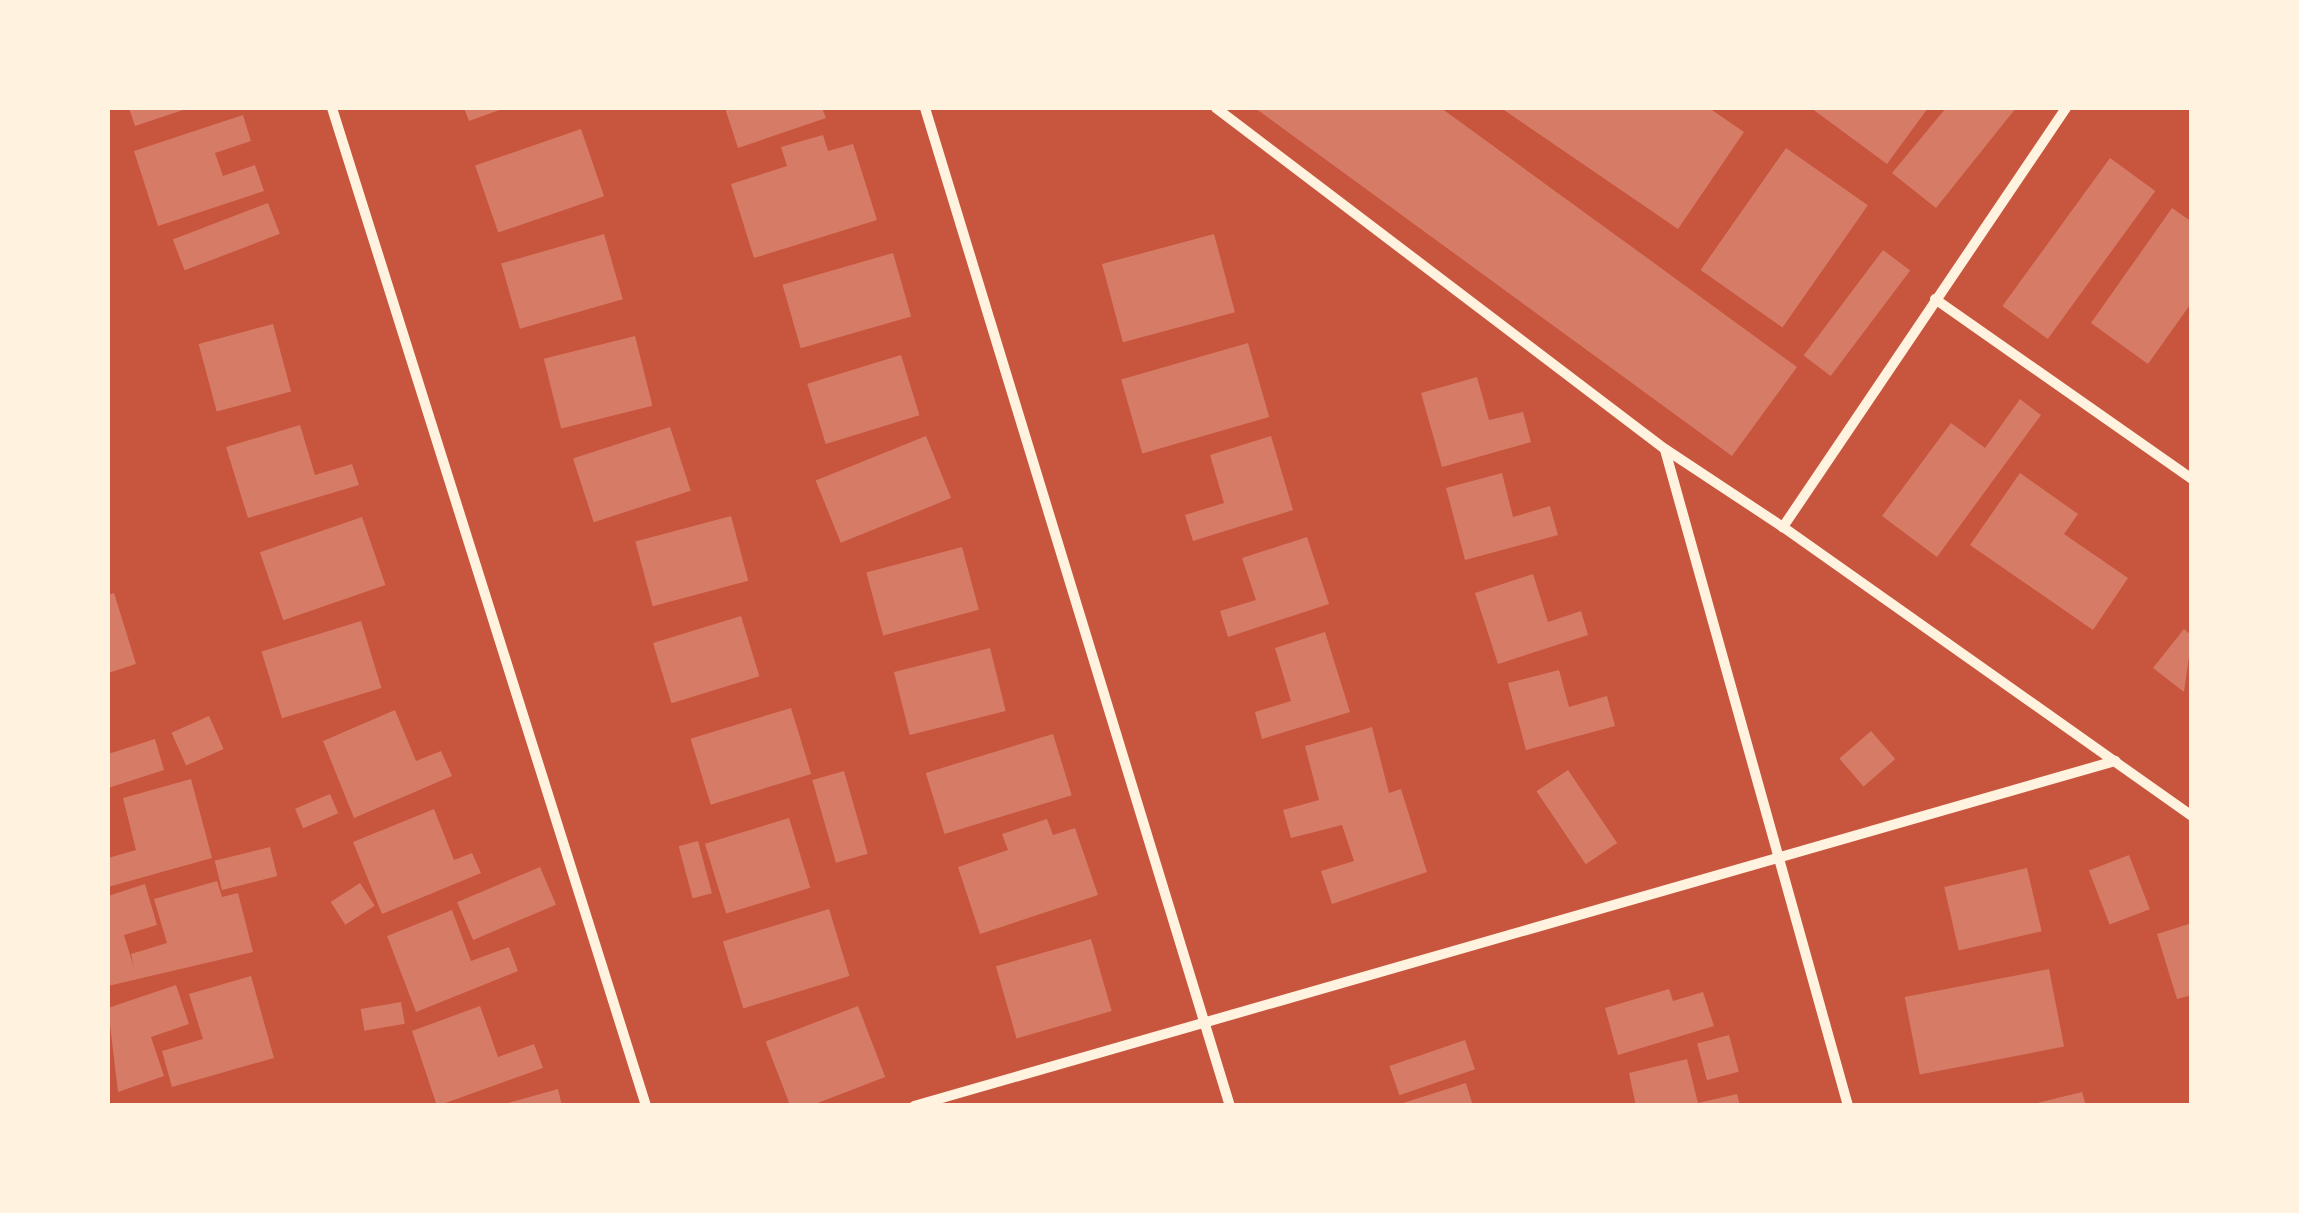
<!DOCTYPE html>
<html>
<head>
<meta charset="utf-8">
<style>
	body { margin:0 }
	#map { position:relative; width:2299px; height:1213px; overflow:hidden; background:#c8553d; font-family:Spectral,serif }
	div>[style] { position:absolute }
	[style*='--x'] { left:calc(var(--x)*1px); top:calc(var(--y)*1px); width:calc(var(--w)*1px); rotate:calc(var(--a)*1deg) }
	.building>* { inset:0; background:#d67c66; transform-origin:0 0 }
	.minor>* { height:10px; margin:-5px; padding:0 5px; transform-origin:5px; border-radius:5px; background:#fff3e0 }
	span { translate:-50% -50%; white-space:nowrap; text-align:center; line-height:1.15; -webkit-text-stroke:10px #fff3e0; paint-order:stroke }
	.frame { position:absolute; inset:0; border:110px solid #fff3e0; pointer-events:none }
</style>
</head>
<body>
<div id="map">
	<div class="building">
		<i style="clip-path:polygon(129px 108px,189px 108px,135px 126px)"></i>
		<i style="clip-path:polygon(464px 108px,505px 108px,469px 121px)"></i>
		<i style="clip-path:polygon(725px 108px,822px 108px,826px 118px,738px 148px)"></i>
		<i style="clip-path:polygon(1255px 108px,1441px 108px,1797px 367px,1732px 456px)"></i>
		<i style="clip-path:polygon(1501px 108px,1709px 108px,1744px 132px,1678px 229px)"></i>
		<i style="clip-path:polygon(1811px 108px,1928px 108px,1887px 164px)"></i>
		<i style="clip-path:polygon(1946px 108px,2016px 108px,1936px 208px,1892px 173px)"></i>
		<i style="clip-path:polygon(243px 115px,251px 141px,215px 153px,223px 176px,255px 165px,264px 191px,158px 226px,134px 151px)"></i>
		<i style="left:581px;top:129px;width:71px;height:112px;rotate:71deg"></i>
		<i style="clip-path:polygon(823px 135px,828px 151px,853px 144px,877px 220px,754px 258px,731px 184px,787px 166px,781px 147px)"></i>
		<i style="left:1786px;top:148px;width:100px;height:149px;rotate:35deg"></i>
		<i style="left:2110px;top:158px;width:56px;height:183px;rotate:36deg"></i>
		<i style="left:268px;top:203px;width:33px;height:102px;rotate:69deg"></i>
		<i style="clip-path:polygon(2172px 208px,2192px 222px,2192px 302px,2148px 364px,2091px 323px)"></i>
		<i style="left:604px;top:234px;width:68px;height:107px;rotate:74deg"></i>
		<i style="left:1214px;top:234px;width:81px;height:116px;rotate:75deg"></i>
		<i style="left:1883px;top:250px;width:34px;height:132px;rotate:37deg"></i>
		<i style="left:893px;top:253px;width:66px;height:115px;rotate:74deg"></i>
		<i style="left:273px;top:324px;width:70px;height:77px;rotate:75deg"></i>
		<i style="left:635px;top:336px;width:72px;height:94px;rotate:76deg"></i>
		<i style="left:1248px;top:343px;width:77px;height:132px;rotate:74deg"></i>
		<i style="left:901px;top:355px;width:63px;height:98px;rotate:73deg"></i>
		<i style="clip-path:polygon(1477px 377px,1489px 420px,1523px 412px,1531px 442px,1442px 467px,1421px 393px)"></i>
		<i style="clip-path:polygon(2020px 399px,2041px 415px,1937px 557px,1882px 516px,1951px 423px,1985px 448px)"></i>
		<i style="clip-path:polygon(300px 425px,315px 475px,352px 464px,359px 485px,248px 518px,226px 447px)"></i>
		<i style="left:670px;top:427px;width:67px;height:102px;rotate:72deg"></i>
		<i style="left:926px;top:436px;width:67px;height:119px;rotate:68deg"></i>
		<i style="clip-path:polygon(1271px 436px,1293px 510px,1193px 541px,1185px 515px,1224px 503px,1210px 455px)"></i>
		<i style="clip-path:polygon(1502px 473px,1513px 517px,1550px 506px,1558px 535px,1465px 560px,1446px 488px)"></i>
		<i style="clip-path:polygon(2020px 473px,2078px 514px,2064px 534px,2128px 578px,2093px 630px,1970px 545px)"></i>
		<i style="left:731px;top:516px;width:67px;height:99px;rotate:75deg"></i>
		<i style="left:362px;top:517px;width:72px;height:108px;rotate:71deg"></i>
		<i style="clip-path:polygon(1307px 537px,1329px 604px,1228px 637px,1220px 611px,1256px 600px,1242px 558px)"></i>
		<i style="left:962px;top:547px;width:65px;height:99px;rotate:75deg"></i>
		<i style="clip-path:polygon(1533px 574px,1548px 622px,1581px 611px,1588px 635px,1498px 664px,1475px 593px)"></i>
		<i style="clip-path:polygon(114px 593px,136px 664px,108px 673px,108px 595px)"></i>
		<i style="left:741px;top:616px;width:63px;height:92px;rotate:73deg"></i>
		<i style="left:361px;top:621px;width:70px;height:104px;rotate:73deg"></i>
		<i style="clip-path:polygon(2184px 629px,2192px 636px,2184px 692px,2153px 668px)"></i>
		<i style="clip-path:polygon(1325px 632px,1350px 712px,1262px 739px,1255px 712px,1291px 701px,1275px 648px)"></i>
		<i style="left:990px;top:648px;width:65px;height:99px;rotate:76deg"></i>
		<i style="clip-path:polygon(1559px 670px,1569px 707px,1607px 696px,1615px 726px,1526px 750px,1508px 683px)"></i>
		<i style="left:791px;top:708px;width:69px;height:105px;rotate:73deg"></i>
		<i style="clip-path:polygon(395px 710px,416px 761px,441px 751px,452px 776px,354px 818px,323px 741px)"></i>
		<i style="left:209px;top:716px;width:36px;height:41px;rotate:66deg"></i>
		<i style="clip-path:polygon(1372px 727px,1389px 793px,1401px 789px,1427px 872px,1332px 904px,1321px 871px,1354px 861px,1342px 825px,1291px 838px,1283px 810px,1319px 800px,1305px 746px)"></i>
		<i style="left:1871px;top:731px;width:37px;height:42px;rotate:49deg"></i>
		<i style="left:1053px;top:734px;width:64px;height:133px;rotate:73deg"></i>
		<i style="clip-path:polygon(155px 739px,164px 770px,108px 788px,108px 754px)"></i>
		<i style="left:1568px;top:770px;width:88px;height:38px;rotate:56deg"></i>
		<i style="left:844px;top:771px;width:86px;height:33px;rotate:74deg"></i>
		<i style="clip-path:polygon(191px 779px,212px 858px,108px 887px,108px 858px,136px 850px,123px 798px)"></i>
		<i style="left:330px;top:794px;width:21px;height:38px;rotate:67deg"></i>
		<i style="clip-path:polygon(434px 809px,454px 860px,472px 853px,481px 873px,382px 914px,353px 842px)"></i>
		<i style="left:789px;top:818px;width:73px;height:88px;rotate:73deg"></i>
		<i style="clip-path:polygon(1047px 819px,1053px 835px,1075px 828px,1098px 895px,980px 934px,958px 867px,1008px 850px,1002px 834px)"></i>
		<i style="left:698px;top:841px;width:54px;height:20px;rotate:75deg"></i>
		<i style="left:270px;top:847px;width:30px;height:57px;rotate:76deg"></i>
		<i style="left:2129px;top:855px;width:58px;height:43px;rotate:69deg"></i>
		<i style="left:540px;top:867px;width:41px;height:90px;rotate:67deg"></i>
		<i style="left:2027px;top:868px;width:65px;height:85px;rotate:77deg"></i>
		<i style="clip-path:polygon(217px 881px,222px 897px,238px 893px,253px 952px,108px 986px,108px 896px,145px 884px,157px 925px,124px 935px,134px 968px,131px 954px,167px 943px,154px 899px)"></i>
		<i style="left:360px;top:883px;width:27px;height:35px;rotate:57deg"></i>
		<i style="left:829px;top:909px;width:70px;height:111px;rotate:73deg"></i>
		<i style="clip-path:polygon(452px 910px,471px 961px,509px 947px,518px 971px,416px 1012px,387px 936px)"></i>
		<i style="clip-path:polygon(2192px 923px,2192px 995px,2177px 999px,2157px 934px)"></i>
		<i style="left:1091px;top:939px;width:75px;height:99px;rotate:74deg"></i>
		<i style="left:2049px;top:969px;width:79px;height:147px;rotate:79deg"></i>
		<i style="clip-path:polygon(251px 976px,274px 1058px,172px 1087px,162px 1051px,203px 1039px,189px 994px)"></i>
		<i style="clip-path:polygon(176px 985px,189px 1024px,151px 1037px,164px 1076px,118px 1092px,108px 1008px)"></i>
		<i style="clip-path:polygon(1669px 989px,1673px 1001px,1703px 992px,1714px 1026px,1618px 1055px,1605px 1008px)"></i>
		<i style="left:401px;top:1002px;width:22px;height:41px;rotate:80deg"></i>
		<i style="clip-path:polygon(480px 1006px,498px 1057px,534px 1044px,543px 1068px,437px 1106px,412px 1031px)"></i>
		<i style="left:858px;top:1006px;width:76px;height:99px;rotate:69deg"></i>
		<i style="left:1729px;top:1035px;width:38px;height:33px;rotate:75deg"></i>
		<i style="left:1465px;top:1040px;width:31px;height:80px;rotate:71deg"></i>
		<i style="clip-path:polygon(1687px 1059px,1698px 1103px,1737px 1094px,1740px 1106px,1636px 1106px,1629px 1073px)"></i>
		<i style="clip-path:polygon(1466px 1083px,1473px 1106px,1397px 1106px,1397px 1105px)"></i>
		<i style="clip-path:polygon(558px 1089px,562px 1106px,504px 1106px,504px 1104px)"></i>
		<i style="clip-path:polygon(2082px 1092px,2086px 1106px,2033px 1106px,2033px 1104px)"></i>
	</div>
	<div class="minor">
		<i style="--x:332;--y:108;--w:1046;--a:72.53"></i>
		<i style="--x:925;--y:108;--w:1044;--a:73.01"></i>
		<i style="--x:1216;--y:108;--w:564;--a:37.22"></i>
		<i style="--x:1665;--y:449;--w:141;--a:33.5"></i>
		<i style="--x:2066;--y:108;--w:506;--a:124.04"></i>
		<i style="--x:1783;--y:527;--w:501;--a:35.25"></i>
		<i style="--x:1935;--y:299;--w:314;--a:35"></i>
		<i style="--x:1665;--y:450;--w:681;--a:74.41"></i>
		<i style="--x:914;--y:1106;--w:1250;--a:-16.03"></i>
	</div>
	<div class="frame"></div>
</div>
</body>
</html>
